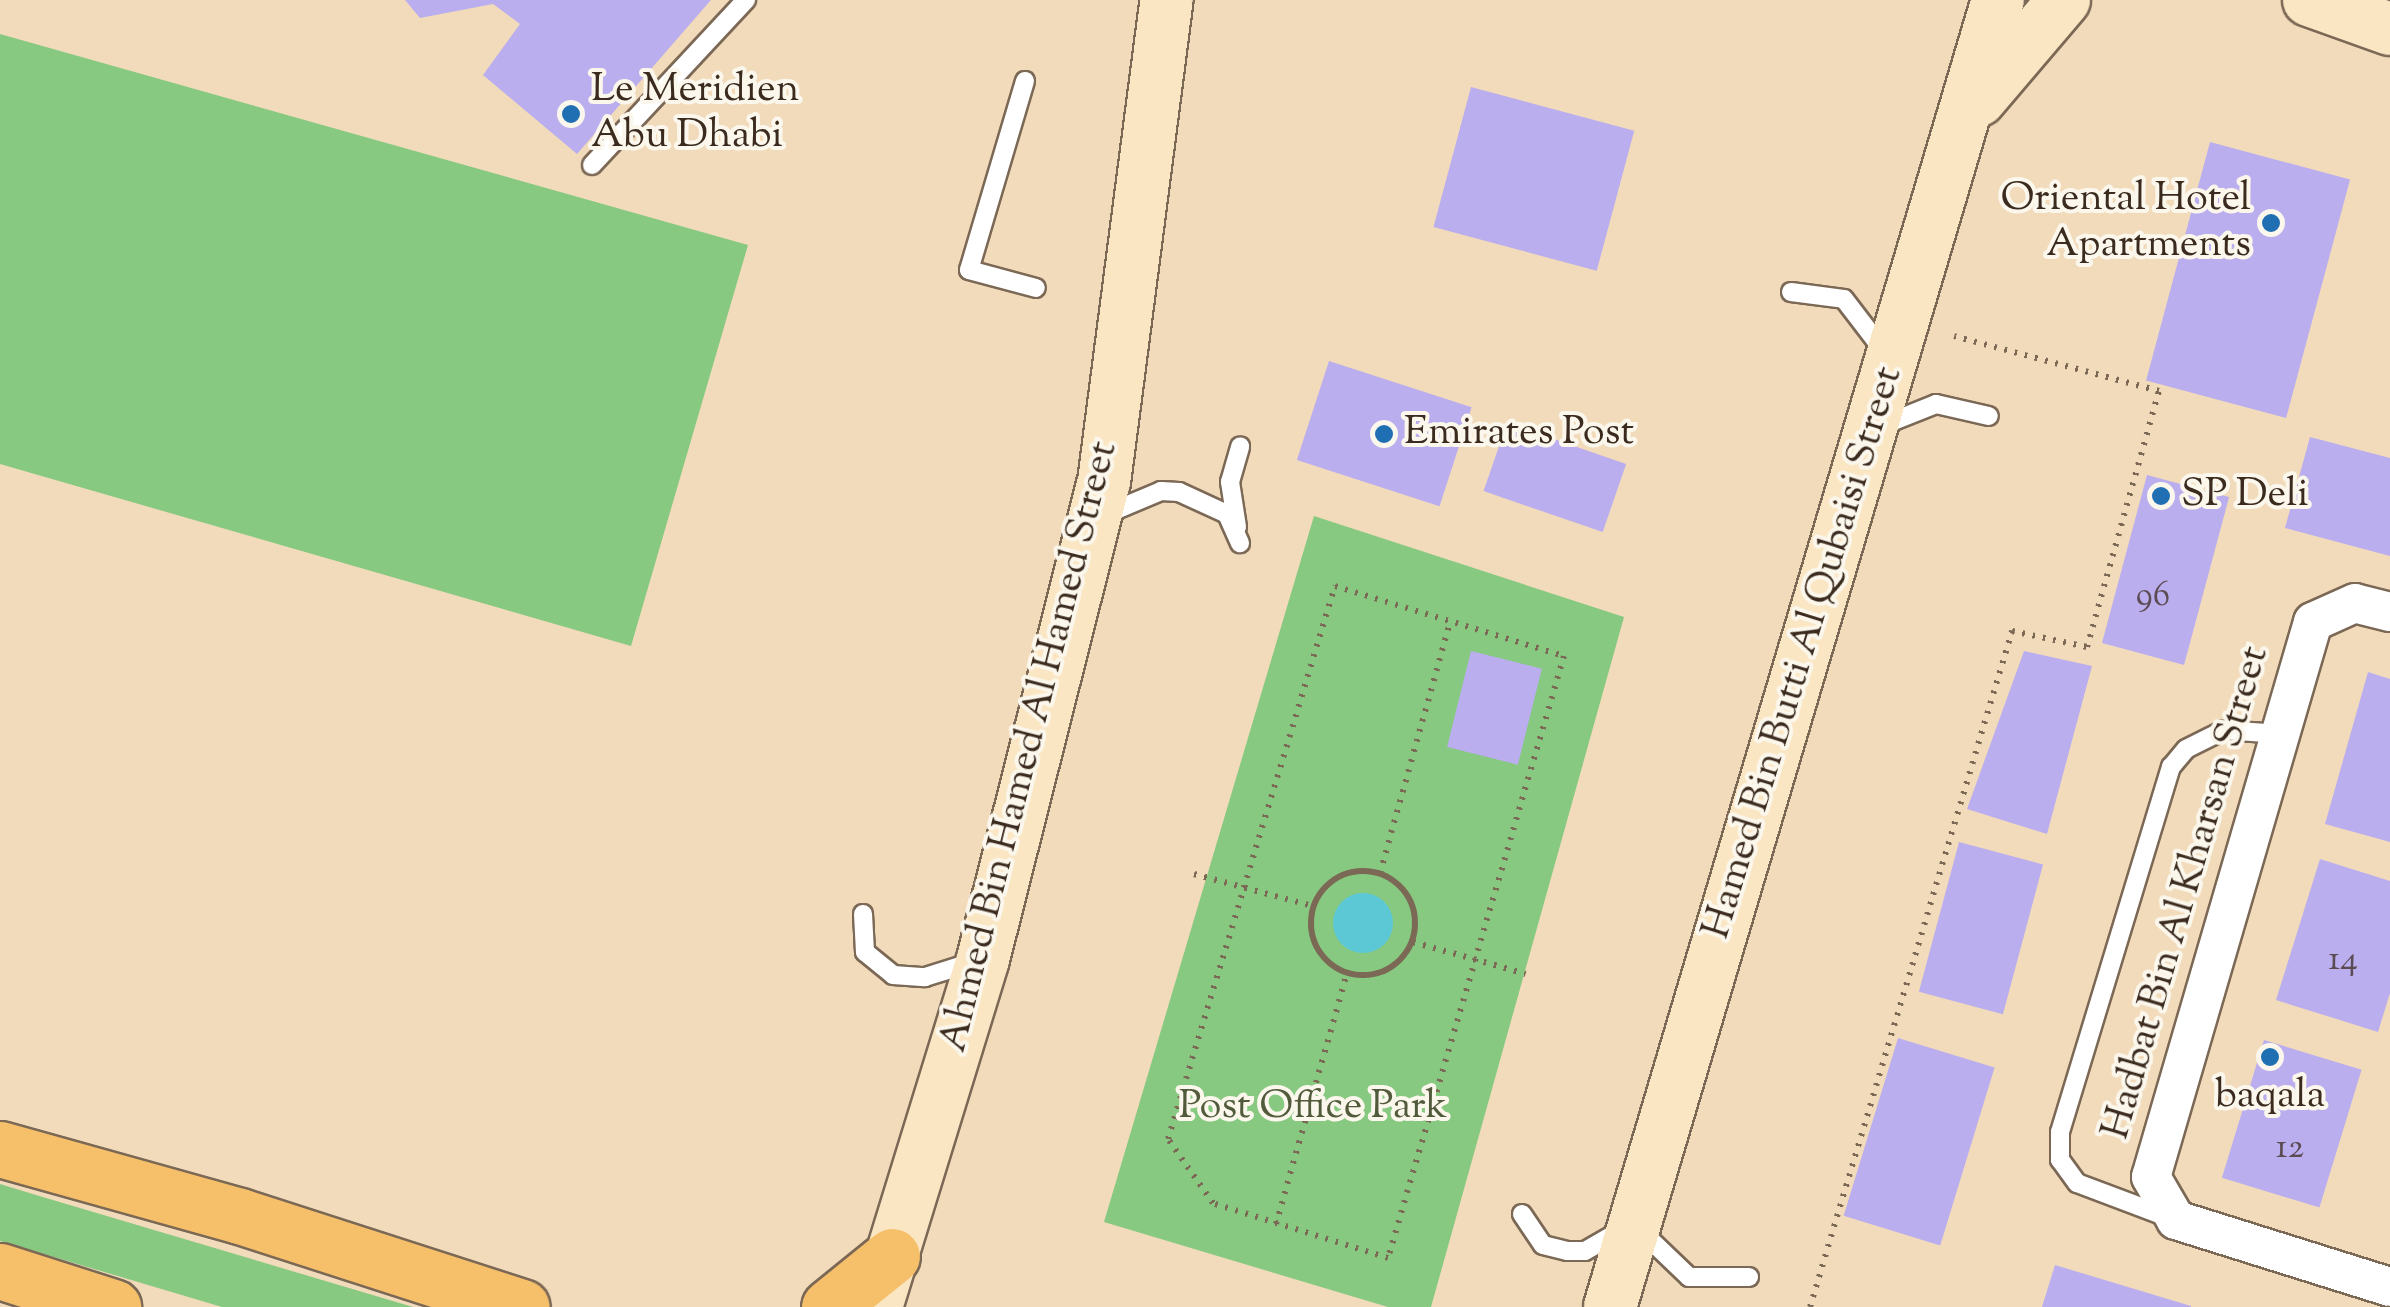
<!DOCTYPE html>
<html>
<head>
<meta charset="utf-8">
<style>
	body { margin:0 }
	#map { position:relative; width:2390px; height:1307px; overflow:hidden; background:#f2dbbb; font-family:"Sorts Mill Goudy",serif }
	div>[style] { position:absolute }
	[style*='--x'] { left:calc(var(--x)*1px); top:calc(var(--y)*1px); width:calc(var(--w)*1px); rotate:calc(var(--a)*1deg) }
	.green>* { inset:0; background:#87c981 }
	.water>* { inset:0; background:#5cc8d5 }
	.round { border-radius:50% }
	.building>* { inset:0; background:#baaeee; transform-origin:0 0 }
	.path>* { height:6px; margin-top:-3px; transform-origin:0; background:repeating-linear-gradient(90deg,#7b6855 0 2.5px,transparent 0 10.5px) }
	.path>.ring { margin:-3px; padding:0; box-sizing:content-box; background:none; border:6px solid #7b6855; border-radius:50% }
	.roads { filter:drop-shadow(2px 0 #7b6855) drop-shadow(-2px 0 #7b6855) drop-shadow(0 2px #7b6855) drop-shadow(0 -2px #7b6855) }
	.lane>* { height:18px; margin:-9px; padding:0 9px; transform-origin:9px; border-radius:9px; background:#fff }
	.street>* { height:38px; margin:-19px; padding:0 19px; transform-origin:19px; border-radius:19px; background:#fff }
	.secondary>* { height:52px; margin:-26px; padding:0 26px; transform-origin:26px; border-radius:26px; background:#fbe6c4 }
	.primary>* { height:55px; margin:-27.5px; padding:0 27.5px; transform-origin:27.5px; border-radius:27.5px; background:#f6c06b }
	.dots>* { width:28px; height:28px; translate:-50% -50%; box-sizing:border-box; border:5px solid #fbf7ec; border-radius:50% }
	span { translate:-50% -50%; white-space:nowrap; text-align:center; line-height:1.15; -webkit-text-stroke:8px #fbf7ec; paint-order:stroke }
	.number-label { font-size:35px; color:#5b4b52 }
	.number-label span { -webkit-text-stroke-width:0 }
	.poi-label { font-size:40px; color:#3b2a1e }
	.left { translate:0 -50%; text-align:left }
	.right { translate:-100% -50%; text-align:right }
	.street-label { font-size:40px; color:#3b2a1e }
	.park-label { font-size:40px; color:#525a3c }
</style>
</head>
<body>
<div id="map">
	<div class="green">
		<i style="clip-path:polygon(0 34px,748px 245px,631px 646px,0 464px)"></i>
		<i style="clip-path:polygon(1314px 516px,1624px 617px,1431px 1307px,1388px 1307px,1104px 1222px)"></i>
		<i style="clip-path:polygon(0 1184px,36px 1195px,413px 1307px,222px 1307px,0 1241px)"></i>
	</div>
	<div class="water">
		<i class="round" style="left:1333px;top:893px;width:60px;height:60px"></i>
	</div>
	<div class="building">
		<i style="clip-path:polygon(405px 0,711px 0,577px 154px,483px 75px,520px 24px,493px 4px,420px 18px)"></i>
		<i style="left:1471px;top:87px;width:169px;height:145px;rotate:15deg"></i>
		<i style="left:2210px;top:142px;width:145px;height:247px;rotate:15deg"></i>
		<i style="left:1329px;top:361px;width:150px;height:104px;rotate:18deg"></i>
		<i style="left:1507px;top:423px;width:126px;height:72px;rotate:19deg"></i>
		<i style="clip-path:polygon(2310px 437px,2390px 458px,2390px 556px,2285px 528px)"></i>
		<i style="left:2147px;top:475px;width:85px;height:174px;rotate:15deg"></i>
		<i style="left:1471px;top:651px;width:73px;height:99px;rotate:14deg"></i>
		<i style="clip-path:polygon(2024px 651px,2092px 666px,2047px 834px,1967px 809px)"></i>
		<i style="clip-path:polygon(2368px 672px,2390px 679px,2390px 842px,2325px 824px)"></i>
		<i style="left:1959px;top:842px;width:87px;height:155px;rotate:15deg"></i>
		<i style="clip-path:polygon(2320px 859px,2390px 881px,2390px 993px,2378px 1032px,2276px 1000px)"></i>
		<i style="left:1898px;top:1038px;width:101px;height:186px;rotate:17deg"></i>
		<i style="left:2264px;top:1040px;width:102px;height:144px;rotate:17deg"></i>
		<i style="clip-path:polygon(2055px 1265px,2191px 1306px,2191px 1307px,2042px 1307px)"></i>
	</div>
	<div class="path">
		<i style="--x:1335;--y:586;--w:239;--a:17"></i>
		<i style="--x:1564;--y:656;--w:627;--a:106.3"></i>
		<i style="--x:1388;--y:1258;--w:183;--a:-162.6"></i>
		<i style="--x:1213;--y:1203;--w:78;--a:-125.1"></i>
		<i style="--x:1168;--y:1139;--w:578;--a:-73.2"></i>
		<i class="ring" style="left:1311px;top:871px;width:98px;height:98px"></i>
		<i style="--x:1380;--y:873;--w:256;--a:-74.4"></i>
		<i style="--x:1194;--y:874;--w:123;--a:15.1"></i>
		<i style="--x:1413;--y:942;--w:117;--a:15.8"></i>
		<i style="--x:1276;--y:1224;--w:261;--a:-74.2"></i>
		<i style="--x:1810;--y:1307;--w:706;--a:-73.36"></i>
		<i style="--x:2012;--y:631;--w:77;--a:12"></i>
		<i style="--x:2087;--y:647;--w:266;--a:-74.3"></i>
		<i style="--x:2159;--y:391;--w:212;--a:-165"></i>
	</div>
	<div class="roads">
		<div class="lane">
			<i style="--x:1025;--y:81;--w:197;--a:106.5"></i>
			<i style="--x:969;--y:270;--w:69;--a:15"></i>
			<i style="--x:592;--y:165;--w:226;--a:-47"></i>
			<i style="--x:1791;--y:292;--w:53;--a:7.5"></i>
			<i style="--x:1844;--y:299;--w:69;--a:52.6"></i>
			<i style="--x:1881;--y:426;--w:59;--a:-21.8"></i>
			<i style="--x:1936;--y:404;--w:54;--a:12.8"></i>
			<i style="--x:1104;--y:515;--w:62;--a:-22.8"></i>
			<i style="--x:1161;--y:491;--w:18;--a:3"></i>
			<i style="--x:1179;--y:492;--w:53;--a:24.6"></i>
			<i style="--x:1227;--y:514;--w:32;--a:66"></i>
			<i style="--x:1237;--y:527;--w:46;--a:-98.8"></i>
			<i style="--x:1230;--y:482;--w:37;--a:-74"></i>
			<i style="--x:863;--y:914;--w:38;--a:87"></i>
			<i style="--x:865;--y:952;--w:36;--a:39"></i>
			<i style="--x:893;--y:975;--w:32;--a:4"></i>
			<i style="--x:925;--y:977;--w:50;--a:-17.4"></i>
			<i style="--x:1522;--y:1214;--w:37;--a:56"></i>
			<i style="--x:1543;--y:1245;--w:25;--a:14"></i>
			<i style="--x:1567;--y:1251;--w:18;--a:0"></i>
			<i style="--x:1585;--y:1251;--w:40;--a:-29.7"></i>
			<i style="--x:2170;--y:1218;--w:99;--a:-159.4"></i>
			<i style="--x:2077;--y:1183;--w:29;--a:-126"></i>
			<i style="--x:2060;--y:1160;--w:28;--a:-90"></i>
			<i style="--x:2060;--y:1132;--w:382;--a:-73.1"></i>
			<i style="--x:2171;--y:767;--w:23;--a:-50"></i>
			<i style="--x:2186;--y:749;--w:42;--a:-26.6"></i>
			<i style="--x:2224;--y:730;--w:56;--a:4.1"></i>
			<i style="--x:1640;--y:1230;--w:68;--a:43.8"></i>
			<i style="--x:1689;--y:1277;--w:60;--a:0"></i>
		</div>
		<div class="street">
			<i style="--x:2390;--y:612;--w:36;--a:-166"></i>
			<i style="--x:2355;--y:603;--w:46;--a:155.7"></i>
			<i style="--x:2313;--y:622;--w:578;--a:106.27"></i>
			<i style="--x:2151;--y:1177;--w:50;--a:59.8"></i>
			<i style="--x:2176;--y:1220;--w:224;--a:17.4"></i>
		</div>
		<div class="secondary">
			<i style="--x:2309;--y:0;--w:86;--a:19.7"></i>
			<i style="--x:1979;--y:100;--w:131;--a:-49.6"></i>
			<i style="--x:876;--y:1307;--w:364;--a:-72.9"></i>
			<i style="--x:983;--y:959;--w:492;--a:-75.8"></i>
			<i style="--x:1104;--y:482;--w:486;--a:-82.6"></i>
			<i style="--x:1610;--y:1307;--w:1363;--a:-73.47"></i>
		</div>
		<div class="primary">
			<i style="--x:0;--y:1149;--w:249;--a:15.6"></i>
			<i style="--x:240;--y:1216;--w:296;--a:17.9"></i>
			<i style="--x:0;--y:1271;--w:119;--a:17.7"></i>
			<i style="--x:829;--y:1307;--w:81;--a:-39"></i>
		</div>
	</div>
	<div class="dots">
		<i style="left:571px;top:114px;background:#1f6fb2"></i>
		<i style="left:2271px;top:223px;background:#1f6fb2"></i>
		<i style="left:1384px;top:434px;background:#1f6fb2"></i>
		<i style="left:2161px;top:496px;background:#1f6fb2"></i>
		<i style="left:2270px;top:1057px;background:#1f6fb2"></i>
	</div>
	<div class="number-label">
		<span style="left:2153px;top:597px">96</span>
		<span style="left:2343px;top:961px">14</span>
		<span style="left:2290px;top:1149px">12</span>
	</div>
	<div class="poi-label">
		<span class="left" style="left:591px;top:114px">Le Meridien<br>Abu Dhabi</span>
		<span class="right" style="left:2251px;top:223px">Oriental Hotel<br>Apartments</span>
		<span class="left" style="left:1404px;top:434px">Emirates Post</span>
		<span class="left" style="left:2181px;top:496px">SP Deli</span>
		<span style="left:2270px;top:1097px">baqala</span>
	</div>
	<div class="street-label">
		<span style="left:1804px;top:653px;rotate:-73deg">Hamed Bin Butti Al Qubaisi Street</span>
		<span style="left:1030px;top:747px;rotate:-76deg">Ahmed Bin Hamed Al Hamed Street</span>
		<span style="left:2187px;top:893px;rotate:-74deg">Hadbat Bin Al Kharsan Street</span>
	</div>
	<div class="park-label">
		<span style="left:1313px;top:1108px">Post Office Park</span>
	</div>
</div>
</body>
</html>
